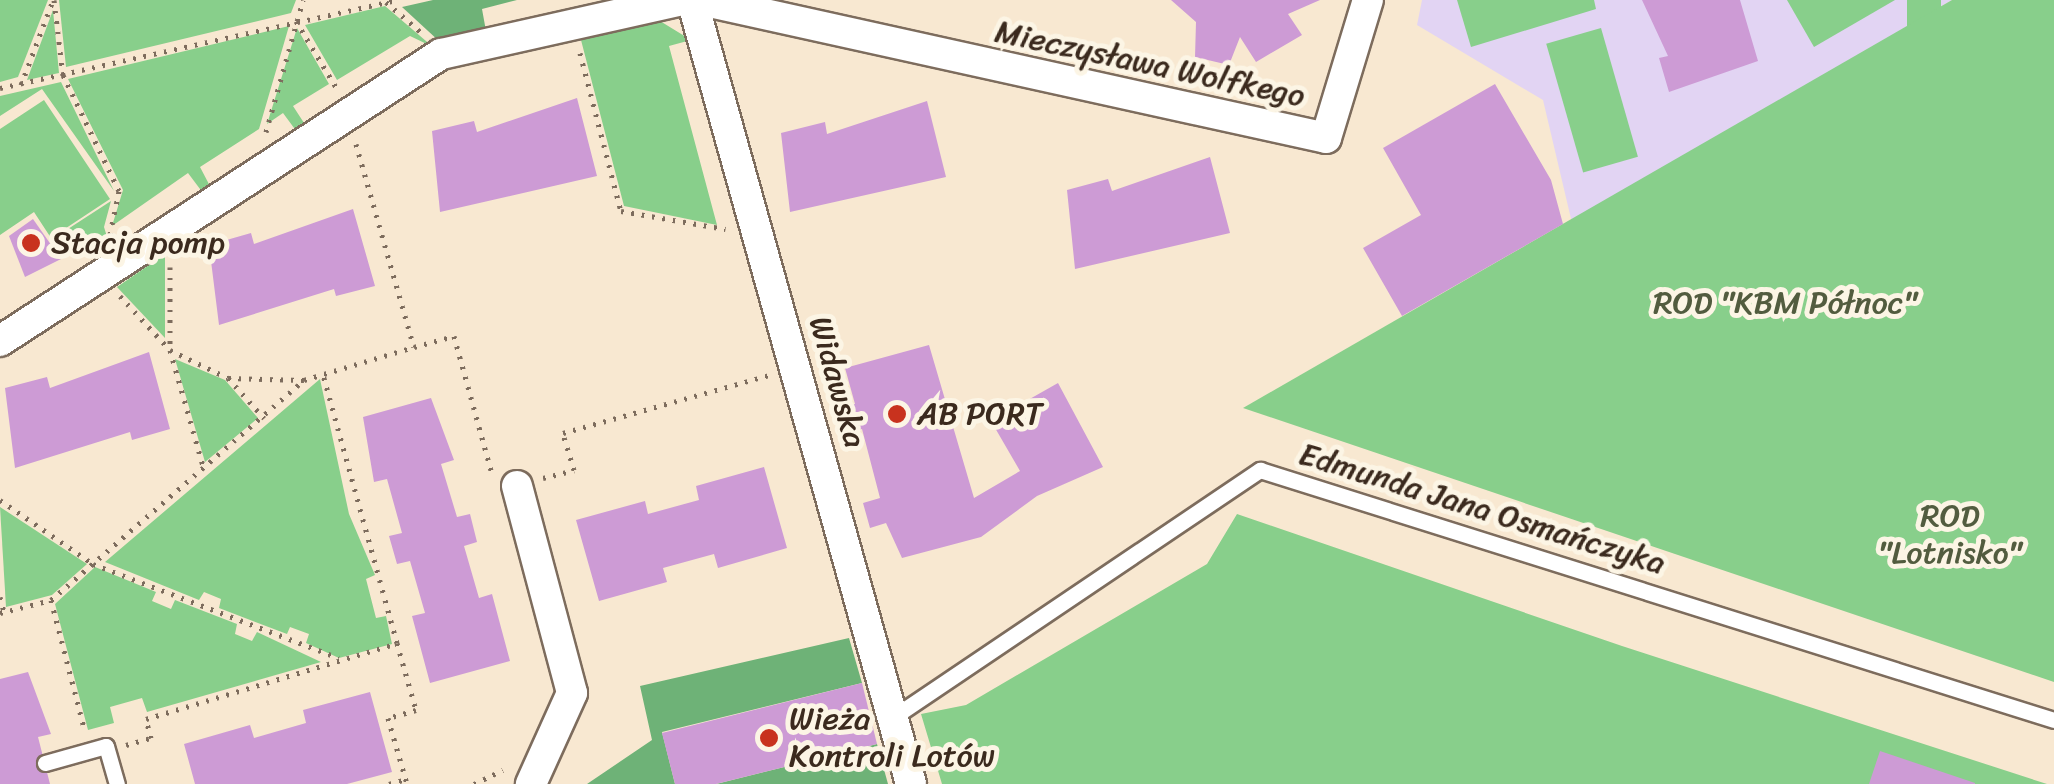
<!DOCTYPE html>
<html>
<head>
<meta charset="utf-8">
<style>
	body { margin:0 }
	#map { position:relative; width:2054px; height:784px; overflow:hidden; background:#f8e8d1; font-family:Sriracha,sans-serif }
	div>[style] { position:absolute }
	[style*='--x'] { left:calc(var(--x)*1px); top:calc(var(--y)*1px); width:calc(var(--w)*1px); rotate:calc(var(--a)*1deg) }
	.built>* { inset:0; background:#e2d4f3 }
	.green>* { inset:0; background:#88cf8b; transform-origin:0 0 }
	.forest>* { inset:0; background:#6eb277 }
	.building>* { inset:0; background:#cd9bd5 }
	.path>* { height:5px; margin-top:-2.5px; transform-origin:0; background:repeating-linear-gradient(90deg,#7d6c5d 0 2.5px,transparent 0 10.5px) }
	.roads { filter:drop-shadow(2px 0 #7d6c5d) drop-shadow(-2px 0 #7d6c5d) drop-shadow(0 2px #7d6c5d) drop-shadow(0 -2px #7d6c5d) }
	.lane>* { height:15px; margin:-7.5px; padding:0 7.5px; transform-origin:7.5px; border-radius:7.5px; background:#fff }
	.street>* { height:30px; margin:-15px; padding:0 15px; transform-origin:15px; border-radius:15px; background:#fff }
	.dots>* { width:28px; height:28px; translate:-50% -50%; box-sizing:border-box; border:5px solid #fcf5e5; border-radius:50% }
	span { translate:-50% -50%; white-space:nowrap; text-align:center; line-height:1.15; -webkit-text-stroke:10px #fcf5e5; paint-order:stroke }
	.street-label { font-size:32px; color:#3b2a1e }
	.poi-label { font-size:32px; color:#3b2a1e }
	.left { translate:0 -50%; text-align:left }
	.park-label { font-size:32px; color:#525c3f }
</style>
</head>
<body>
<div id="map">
	<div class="built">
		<i style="clip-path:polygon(1422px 0,1952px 0,1572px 223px,1543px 100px,1417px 25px)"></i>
	</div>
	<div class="green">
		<i style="clip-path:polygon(0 0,48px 0,18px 77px,0 82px)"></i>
		<i style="clip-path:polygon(59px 0,296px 0,291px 13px,66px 67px)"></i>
		<i style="clip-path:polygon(1457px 0,1594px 0,1596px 9px,1471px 47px)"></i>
		<i style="clip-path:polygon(1787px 0,1895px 0,1814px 47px)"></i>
		<i style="left:1907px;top:0;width:34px;height:274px"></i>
		<i style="clip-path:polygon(1952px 0,2054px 0,2054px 682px,1243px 408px)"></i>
		<i style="clip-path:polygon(385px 6px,433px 47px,410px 36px,337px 80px,305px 25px)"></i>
		<i style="clip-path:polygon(53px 10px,59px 73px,27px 80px)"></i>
		<i style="clip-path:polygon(660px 21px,691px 40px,669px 46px,717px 225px,624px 206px,581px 40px)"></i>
		<i style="clip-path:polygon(289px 26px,259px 129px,200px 167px,211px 188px,203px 193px,188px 173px,112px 226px,123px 190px,68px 79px)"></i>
		<i style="clip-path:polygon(297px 28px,329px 84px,293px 106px,306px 126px,297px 132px,283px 113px,267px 124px)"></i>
		<i style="left:1601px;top:28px;width:134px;height:57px;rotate:74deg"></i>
		<i style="clip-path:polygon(61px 82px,114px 191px,42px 89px,0 116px,0 96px)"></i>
		<i style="clip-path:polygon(44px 100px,110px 199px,51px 238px,34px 212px,0 235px,0 129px)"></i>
		<i style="clip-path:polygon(111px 201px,104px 227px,112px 253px,95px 238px,64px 258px,51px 240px)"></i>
		<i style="clip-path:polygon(165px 254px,165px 338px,117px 287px)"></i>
		<i style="clip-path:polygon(175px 359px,225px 380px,258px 418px,205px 462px)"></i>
		<i style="clip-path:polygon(320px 379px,349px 514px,375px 575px,366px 579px,376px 618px,386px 616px,392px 644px,339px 658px,306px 643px,309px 634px,290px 627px,287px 634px,219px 608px,221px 599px,204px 592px,199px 600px,105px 562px)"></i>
		<i style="clip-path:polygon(0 507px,87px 564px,52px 595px,6px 607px)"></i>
		<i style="clip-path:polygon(1237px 514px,1622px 646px,2047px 784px,942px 784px,921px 714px,966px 705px,1207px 564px)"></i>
		<i style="clip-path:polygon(95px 567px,156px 592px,152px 601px,171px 609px,175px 600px,237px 624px,235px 634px,252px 641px,257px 632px,321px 662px,147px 712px,142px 698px,110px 707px,114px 723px,88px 730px,55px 604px)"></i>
	</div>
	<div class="forest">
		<i style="clip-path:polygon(433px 0,517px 0,482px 9px,486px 31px,440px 42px,402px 7px)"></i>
		<i style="clip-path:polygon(849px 638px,862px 683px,662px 732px,675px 784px,587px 784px,652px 740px,640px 686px)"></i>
		<i style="clip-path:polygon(877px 744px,888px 784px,716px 784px)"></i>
	</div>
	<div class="building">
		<i style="clip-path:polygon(1171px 0,1320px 0,1288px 14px,1302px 35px,1256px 62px,1240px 37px,1229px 65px,1195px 57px,1196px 22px)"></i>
		<i style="clip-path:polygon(1642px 0,1740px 0,1758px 61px,1669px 92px,1659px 58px,1668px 56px)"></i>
		<i style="clip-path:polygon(1495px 84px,1551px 180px,1563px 224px,1402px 316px,1363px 248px,1421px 215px,1383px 148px)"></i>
		<i style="clip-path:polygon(577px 98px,597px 176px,440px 212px,432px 131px,474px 121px,477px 132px)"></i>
		<i style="clip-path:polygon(927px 101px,946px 177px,790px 212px,781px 133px,825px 122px,827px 134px)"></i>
		<i style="clip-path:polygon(1210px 157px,1230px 233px,1075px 269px,1067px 190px,1108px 179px,1112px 191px)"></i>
		<i style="clip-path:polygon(353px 209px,375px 286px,336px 296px,334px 289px,219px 325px,209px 245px,251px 233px,254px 244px)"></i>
		<i style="clip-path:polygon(33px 219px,61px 259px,25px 277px,9px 236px)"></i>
		<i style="clip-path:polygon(929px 345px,974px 498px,1020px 471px,991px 421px,1058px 383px,1103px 467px,1037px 496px,981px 537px,902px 558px,886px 523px,870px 528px,863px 503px,880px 498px,862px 429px,845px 434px,838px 409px,855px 404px,845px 368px)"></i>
		<i style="clip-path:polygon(149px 352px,170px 429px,132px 440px,130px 432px,15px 468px,5px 388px,47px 377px,50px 388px)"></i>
		<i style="clip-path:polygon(431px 398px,454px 460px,441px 464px,457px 517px,470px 514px,477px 542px,464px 546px,479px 598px,492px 594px,510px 661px,430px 683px,412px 616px,425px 613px,410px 561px,397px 564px,389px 536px,402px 533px,387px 479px,374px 482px,363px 417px)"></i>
		<i style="clip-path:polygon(764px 467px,787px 548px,718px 568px,714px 554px,663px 568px,667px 582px,599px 601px,576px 520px,645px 501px,648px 514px,699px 500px,696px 486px)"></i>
		<i style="clip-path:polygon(28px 672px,51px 734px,38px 737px,50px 784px,0 784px,0 679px)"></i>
		<i style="clip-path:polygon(862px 683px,877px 744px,716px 784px,675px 784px,662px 733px)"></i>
		<i style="clip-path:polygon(370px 692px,392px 772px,347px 784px,195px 784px,184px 744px,250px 725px,254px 738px,306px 723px,303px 710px)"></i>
		<i style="clip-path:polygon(1880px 751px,1975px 783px,1975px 784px,1869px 784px)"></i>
	</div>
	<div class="path">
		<i style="--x:54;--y:0;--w:76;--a:83.2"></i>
		<i style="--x:63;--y:75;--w:129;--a:64.2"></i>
		<i style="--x:119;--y:191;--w:44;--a:101.8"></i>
		<i style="--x:386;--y:2;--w:49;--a:40.9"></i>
		<i style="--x:296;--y:21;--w:77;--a:58.8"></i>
		<i style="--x:580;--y:53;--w:163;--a:75.5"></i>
		<i style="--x:621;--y:211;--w:106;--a:9.8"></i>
		<i style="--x:21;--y:85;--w:88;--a:-69.3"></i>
		<i style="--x:0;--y:88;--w:406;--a:-12.5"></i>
		<i style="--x:266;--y:132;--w:137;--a:-74.3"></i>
		<i style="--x:356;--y:144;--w:211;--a:74.1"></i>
		<i style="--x:170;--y:267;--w:83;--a:90"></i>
		<i style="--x:170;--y:350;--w:124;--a:74.1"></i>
		<i style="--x:120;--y:296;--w:74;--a:47.2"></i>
		<i style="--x:170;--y:350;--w:64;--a:25.8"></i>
		<i style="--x:228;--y:378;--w:54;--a:48"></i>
		<i style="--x:228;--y:378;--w:76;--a:1.5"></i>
		<i style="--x:543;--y:478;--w:32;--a:-14"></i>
		<i style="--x:574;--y:470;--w:39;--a:-107"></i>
		<i style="--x:563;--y:433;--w:214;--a:-15.7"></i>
		<i style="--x:0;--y:500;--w:113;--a:34.5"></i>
		<i style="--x:93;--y:564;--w:263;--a:20.9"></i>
		<i style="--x:0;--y:597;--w:16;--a:75"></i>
		<i style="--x:51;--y:600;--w:132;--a:75.5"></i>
		<i style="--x:0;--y:613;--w:53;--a:-14.3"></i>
		<i style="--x:51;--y:600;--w:335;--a:-41"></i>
		<i style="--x:304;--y:380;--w:115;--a:-16.7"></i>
		<i style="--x:414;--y:347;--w:41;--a:-15.4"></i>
		<i style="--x:454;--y:336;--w:143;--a:74.6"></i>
		<i style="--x:397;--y:643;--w:70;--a:74.2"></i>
		<i style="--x:416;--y:710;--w:29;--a:164"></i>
		<i style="--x:388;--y:718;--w:69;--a:73.9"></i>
		<i style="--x:126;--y:745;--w:26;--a:-16"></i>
		<i style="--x:151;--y:738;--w:20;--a:-105"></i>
		<i style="--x:146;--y:719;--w:262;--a:-16.8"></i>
		<i style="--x:397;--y:643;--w:278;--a:-105.4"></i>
		<i style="--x:389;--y:784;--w:18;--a:-16"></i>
		<i style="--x:474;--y:784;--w:32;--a:-26"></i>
	</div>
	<div class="roads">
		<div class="lane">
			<i style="--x:892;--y:718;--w:444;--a:-34"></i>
			<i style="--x:1260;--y:470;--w:832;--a:17.48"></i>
			<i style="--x:45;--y:763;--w:63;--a:-15.6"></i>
			<i style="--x:106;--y:746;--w:40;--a:74"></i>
		</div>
		<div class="street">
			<i style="--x:692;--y:0;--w:814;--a:74.39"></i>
			<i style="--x:701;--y:0;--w:640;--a:12.45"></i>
			<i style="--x:1326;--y:138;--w:144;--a:-73.1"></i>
			<i style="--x:0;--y:341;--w:526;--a:-33.06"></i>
			<i style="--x:441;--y:54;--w:248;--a:-12.6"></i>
			<i style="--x:517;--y:486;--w:214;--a:75.1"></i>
			<i style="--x:572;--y:693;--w:100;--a:114.3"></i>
		</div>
	</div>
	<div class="dots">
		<i style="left:31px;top:243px;background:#c8321e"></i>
		<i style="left:897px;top:414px;background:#c8321e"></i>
		<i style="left:769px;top:738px;background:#c8321e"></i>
	</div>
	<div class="street-label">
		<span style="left:1150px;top:64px;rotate:12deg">Mieczysława Wolfkego</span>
		<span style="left:837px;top:382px;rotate:74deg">Widawska</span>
		<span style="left:1482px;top:509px;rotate:17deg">Edmunda Jana Osmańczyka</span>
	</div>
	<div class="poi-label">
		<span class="left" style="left:51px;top:243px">Stacja pomp</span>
		<span class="left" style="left:917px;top:414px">AB PORT</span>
		<span class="left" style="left:789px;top:738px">Wieża<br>Kontroli Lotów</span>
	</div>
	<div class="park-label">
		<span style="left:1785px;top:303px">ROD "KBM Północ"</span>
		<span style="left:1950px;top:535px">ROD<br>"Lotnisko"</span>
	</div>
</div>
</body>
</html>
